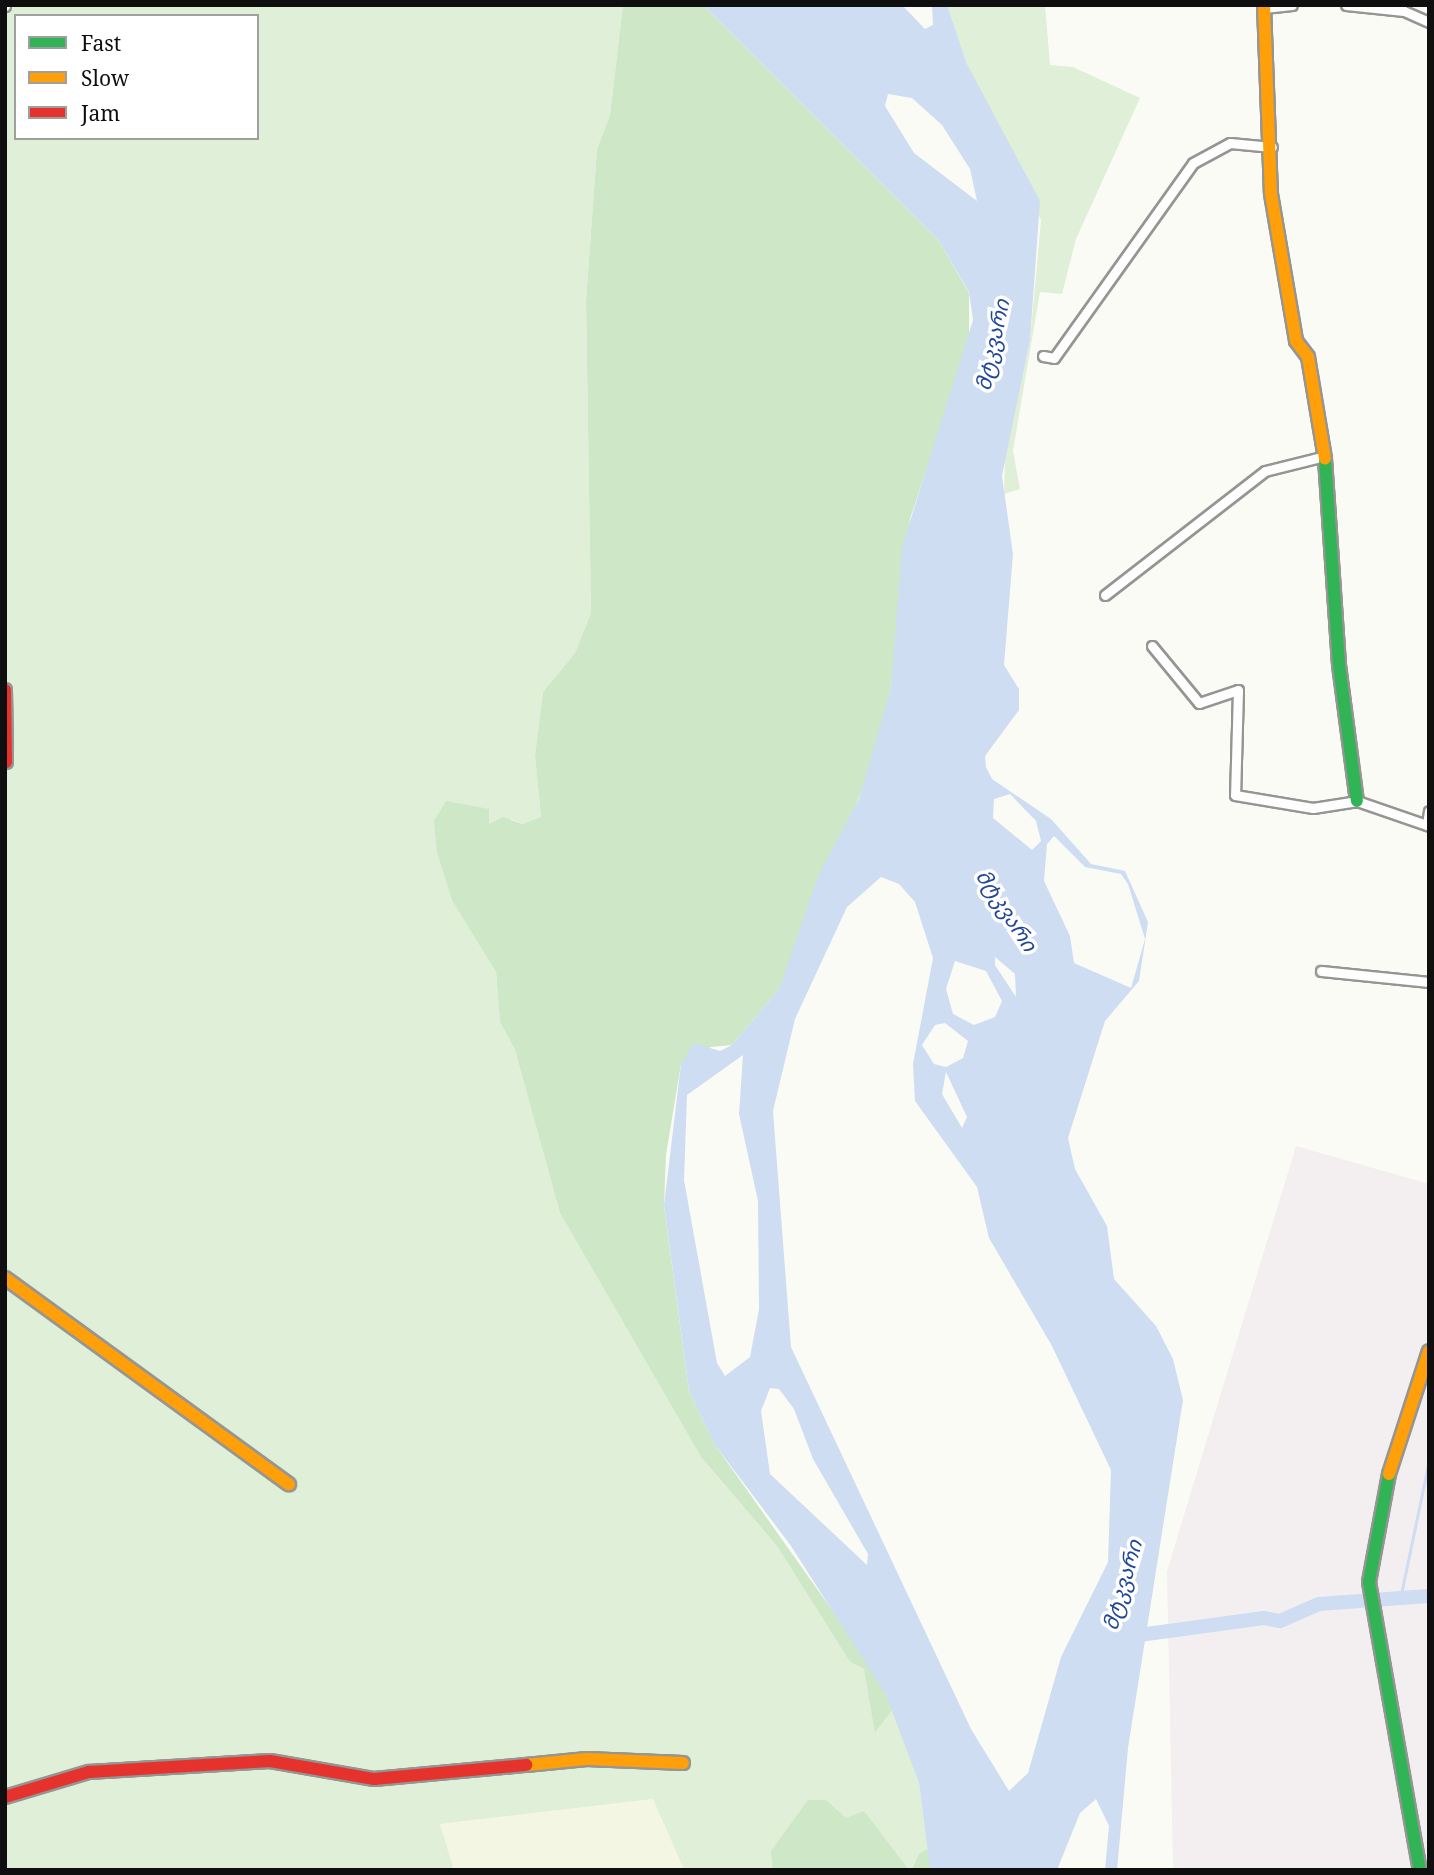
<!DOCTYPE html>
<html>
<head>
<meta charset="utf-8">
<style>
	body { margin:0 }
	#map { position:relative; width:1434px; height:1875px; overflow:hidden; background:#fbfbf6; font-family:"Noto Serif","Noto Sans Georgian",serif }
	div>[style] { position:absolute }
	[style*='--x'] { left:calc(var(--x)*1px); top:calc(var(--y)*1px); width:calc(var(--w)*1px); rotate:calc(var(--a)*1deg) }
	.industrial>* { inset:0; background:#f3eff0 }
	.farmland>* { inset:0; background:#f3f6e3 }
	.green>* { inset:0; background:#e0efd7 }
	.forest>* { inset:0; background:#cee7c6 }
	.water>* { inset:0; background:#ceddf2 }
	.stream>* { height:2.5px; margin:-1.25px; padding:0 1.25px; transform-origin:1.25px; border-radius:1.25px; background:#ceddf2 }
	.river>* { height:14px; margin:-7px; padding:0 7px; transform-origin:7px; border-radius:7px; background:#ceddf2 }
	.roads { filter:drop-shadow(2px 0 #959593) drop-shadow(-2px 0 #959593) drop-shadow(0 2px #959593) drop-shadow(0 -2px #959593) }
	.street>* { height:9px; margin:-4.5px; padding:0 4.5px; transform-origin:4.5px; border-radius:4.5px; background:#fefefe }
	.fast>* { height:12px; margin:-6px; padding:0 6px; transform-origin:6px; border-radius:6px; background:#30b455 }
	.slow>* { height:12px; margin:-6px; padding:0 6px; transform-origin:6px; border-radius:6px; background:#ff9f0a }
	.jam>* { height:12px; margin:-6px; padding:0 6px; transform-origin:6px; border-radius:6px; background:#e5322d }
	span { translate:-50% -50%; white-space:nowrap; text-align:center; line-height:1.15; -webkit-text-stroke:7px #fff; paint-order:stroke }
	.water-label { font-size:21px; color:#224797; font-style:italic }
	.frame { position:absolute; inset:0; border:7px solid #0f0f0f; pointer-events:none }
	.legend { position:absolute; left:14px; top:14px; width:245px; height:126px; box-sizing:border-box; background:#fff; border:2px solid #9f9f9f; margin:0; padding:9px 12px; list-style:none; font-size:21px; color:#0f0f0f }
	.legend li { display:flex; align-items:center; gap:14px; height:35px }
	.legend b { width:35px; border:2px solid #9f9f9f }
</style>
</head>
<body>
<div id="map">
	<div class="industrial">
		<i style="clip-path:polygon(1296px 1146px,1429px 1184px,1429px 1870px,1173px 1870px,1167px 1571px)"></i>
	</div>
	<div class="farmland">
		<i style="clip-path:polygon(653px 1799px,684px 1870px,454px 1870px,440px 1824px)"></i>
	</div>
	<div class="green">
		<i style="clip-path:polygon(evenodd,5px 5px,623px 5px,610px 115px,597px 149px,586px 301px,591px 613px,575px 653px,543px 692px,535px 755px,541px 817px,522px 824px,511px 819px,479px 943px,496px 972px,500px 1022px,515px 1050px,560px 1213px,701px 1457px,777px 1546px,850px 1662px,864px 1669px,876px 1732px,893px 1709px,919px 1783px,930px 1870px,684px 1870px,653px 1799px,440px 1824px,454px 1870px,5px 1870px,5px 5px,16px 16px,257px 16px,257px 138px,16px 138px,16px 16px)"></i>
		<i style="clip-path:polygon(947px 5px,1045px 5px,1050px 65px,1073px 67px,1140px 98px,1076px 239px,1062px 294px,1040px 292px,1013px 451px,1020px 489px,1004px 494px,1005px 458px,1030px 340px,1041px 220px,967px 64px)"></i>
	</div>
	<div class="forest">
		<i style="clip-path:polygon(623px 5px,703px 5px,939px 241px,969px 293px,969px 342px,910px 519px,891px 688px,868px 776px,779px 989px,732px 1045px,711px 1047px,681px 1064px,666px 1155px,664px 1206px,689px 1391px,715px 1445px,871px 1665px,893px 1709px,875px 1733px,864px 1669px,850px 1662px,777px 1546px,701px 1457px,560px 1213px,515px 1050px,500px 1022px,496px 972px,452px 900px,437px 852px,434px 821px,446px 801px,489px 809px,489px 824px,503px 817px,522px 824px,541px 817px,535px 755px,543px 692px,575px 653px,591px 613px,586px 301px,597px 149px,610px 115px)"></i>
		<i style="clip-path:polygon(808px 1800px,826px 1800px,846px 1818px,864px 1811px,909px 1870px,773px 1870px,771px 1851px)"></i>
		<i style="clip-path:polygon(930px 1848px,930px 1870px,912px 1870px,919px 1854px)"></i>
	</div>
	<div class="water">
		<i style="clip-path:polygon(evenodd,703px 5px,902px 5px,925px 29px,933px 25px,932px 5px,947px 5px,967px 64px,1040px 201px,1030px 340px,1002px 476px,1013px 554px,1004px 665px,1019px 689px,1019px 710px,985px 756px,986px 767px,992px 779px,1051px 819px,1091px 864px,1125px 871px,1148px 922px,1139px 981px,1105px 1021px,1068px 1138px,1075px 1169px,1107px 1226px,1114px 1279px,1156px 1326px,1173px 1359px,1183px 1400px,1128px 1748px,1117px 1870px,1105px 1870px,1109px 1826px,1096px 1799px,1080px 1813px,1057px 1870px,930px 1870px,919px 1783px,886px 1695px,791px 1546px,715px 1445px,689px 1391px,664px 1205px,681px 1064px,694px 1043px,720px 1051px,732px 1045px,779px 989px,819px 874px,859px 799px,891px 688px,902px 547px,973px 320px,969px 292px,939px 241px,703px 5px,888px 94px,912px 98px,942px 125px,970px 169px,977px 201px,914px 153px,885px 106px,888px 94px,703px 5px,1010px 794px,1036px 821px,1041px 841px,1032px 850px,993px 818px,994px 799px,1010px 794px,703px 5px,1054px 836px,1085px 867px,1121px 874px,1128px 884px,1145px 939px,1131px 988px,1074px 963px,1070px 936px,1044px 881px,1047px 844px,1054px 836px,703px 5px,881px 877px,899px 884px,915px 902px,933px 958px,913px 1064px,915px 1101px,977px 1187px,989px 1238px,1052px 1346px,1111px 1470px,1108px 1562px,1061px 1657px,1028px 1773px,1009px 1791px,971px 1729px,791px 1347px,773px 1111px,795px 1019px,847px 907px,881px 877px,703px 5px,995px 957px,1015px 974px,1016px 997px,995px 965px,995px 957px,703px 5px,955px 961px,986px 971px,1002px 1001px,995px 1017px,974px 1025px,953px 1014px,946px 989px,955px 961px,703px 5px,945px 1023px,968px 1041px,963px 1058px,946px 1067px,934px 1064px,922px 1045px,935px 1025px,945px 1023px,703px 5px,743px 1055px,739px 1114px,758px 1201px,759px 1309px,750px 1357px,725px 1376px,717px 1363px,684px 1180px,687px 1095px,743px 1055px,703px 5px,946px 1072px,967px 1117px,962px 1128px,942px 1094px,946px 1072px,703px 5px,770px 1388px,779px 1389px,794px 1409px,813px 1459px,868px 1554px,867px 1565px,770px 1474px,761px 1411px,770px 1388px)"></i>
	</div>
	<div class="stream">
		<i style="--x:1400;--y:1599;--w:142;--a:-78.2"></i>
	</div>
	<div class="river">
		<i style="--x:1132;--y:1636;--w:133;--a:-7.8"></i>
		<i style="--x:1264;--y:1618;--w:16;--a:11"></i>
		<i style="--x:1280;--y:1621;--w:43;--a:-23.6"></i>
		<i style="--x:1319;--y:1604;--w:110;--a:-4.2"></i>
	</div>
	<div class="roads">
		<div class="street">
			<i style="--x:1346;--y:5;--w:58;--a:5.9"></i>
			<i style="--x:1404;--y:11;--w:27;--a:24"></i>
			<i style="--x:5;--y:6;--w:1;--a:-90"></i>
			<i style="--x:1264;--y:8;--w:28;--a:-6"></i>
			<i style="--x:1043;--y:356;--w:11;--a:10"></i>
			<i style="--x:1054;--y:358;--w:239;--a:-54.5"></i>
			<i style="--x:1193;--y:163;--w:42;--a:-28.4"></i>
			<i style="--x:1230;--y:143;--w:42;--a:5.4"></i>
			<i style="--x:1105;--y:595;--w:202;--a:-37.8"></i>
			<i style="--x:1265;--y:471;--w:62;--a:-14"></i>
			<i style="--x:1152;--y:646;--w:74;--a:50.5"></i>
			<i style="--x:1199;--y:703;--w:41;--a:-18.4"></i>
			<i style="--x:1238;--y:690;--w:105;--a:91.6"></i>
			<i style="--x:1235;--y:795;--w:79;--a:9.5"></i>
			<i style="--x:1313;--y:808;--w:45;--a:-9"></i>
			<i style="--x:1357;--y:801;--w:76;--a:19.1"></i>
			<i style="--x:1427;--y:825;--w:14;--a:-82"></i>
			<i style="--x:1321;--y:971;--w:109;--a:5.8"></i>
		</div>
		<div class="fast">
			<i style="--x:1325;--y:459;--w:206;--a:86.1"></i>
			<i style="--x:1339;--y:665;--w:137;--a:82.5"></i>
			<i style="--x:1389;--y:1474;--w:110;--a:100.5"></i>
			<i style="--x:1369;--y:1582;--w:292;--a:80"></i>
		</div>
		<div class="slow">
			<i style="--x:1264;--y:5;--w:189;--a:87.9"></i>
			<i style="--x:1271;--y:194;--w:149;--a:80.3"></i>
			<i style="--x:1296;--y:341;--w:20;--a:53"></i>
			<i style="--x:1308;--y:357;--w:103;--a:80.5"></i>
			<i style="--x:5;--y:1278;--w:351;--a:36"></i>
			<i style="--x:1389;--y:1474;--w:129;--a:-72"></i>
			<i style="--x:526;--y:1765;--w:61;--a:-5.6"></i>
			<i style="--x:587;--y:1759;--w:96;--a:2.4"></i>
		</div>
		<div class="jam">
			<i style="--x:5;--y:690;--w:72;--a:89.2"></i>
			<i style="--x:5;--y:1797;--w:88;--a:-16.6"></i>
			<i style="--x:89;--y:1772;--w:181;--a:-3.5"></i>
			<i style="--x:270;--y:1761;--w:106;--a:9.8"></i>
			<i style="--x:374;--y:1779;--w:153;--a:-5.3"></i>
		</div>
	</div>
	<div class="water-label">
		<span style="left:992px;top:345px;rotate:-78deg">მტკვარი</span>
		<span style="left:1007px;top:910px;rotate:57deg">მტკვარი</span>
		<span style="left:1122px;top:1585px;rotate:-74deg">მტკვარი</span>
	</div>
	<div class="frame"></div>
	<ul class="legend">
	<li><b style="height:9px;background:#30b455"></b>Fast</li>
	<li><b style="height:9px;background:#ff9f0a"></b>Slow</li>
	<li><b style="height:9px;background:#e5322d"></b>Jam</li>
	</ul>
</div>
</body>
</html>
